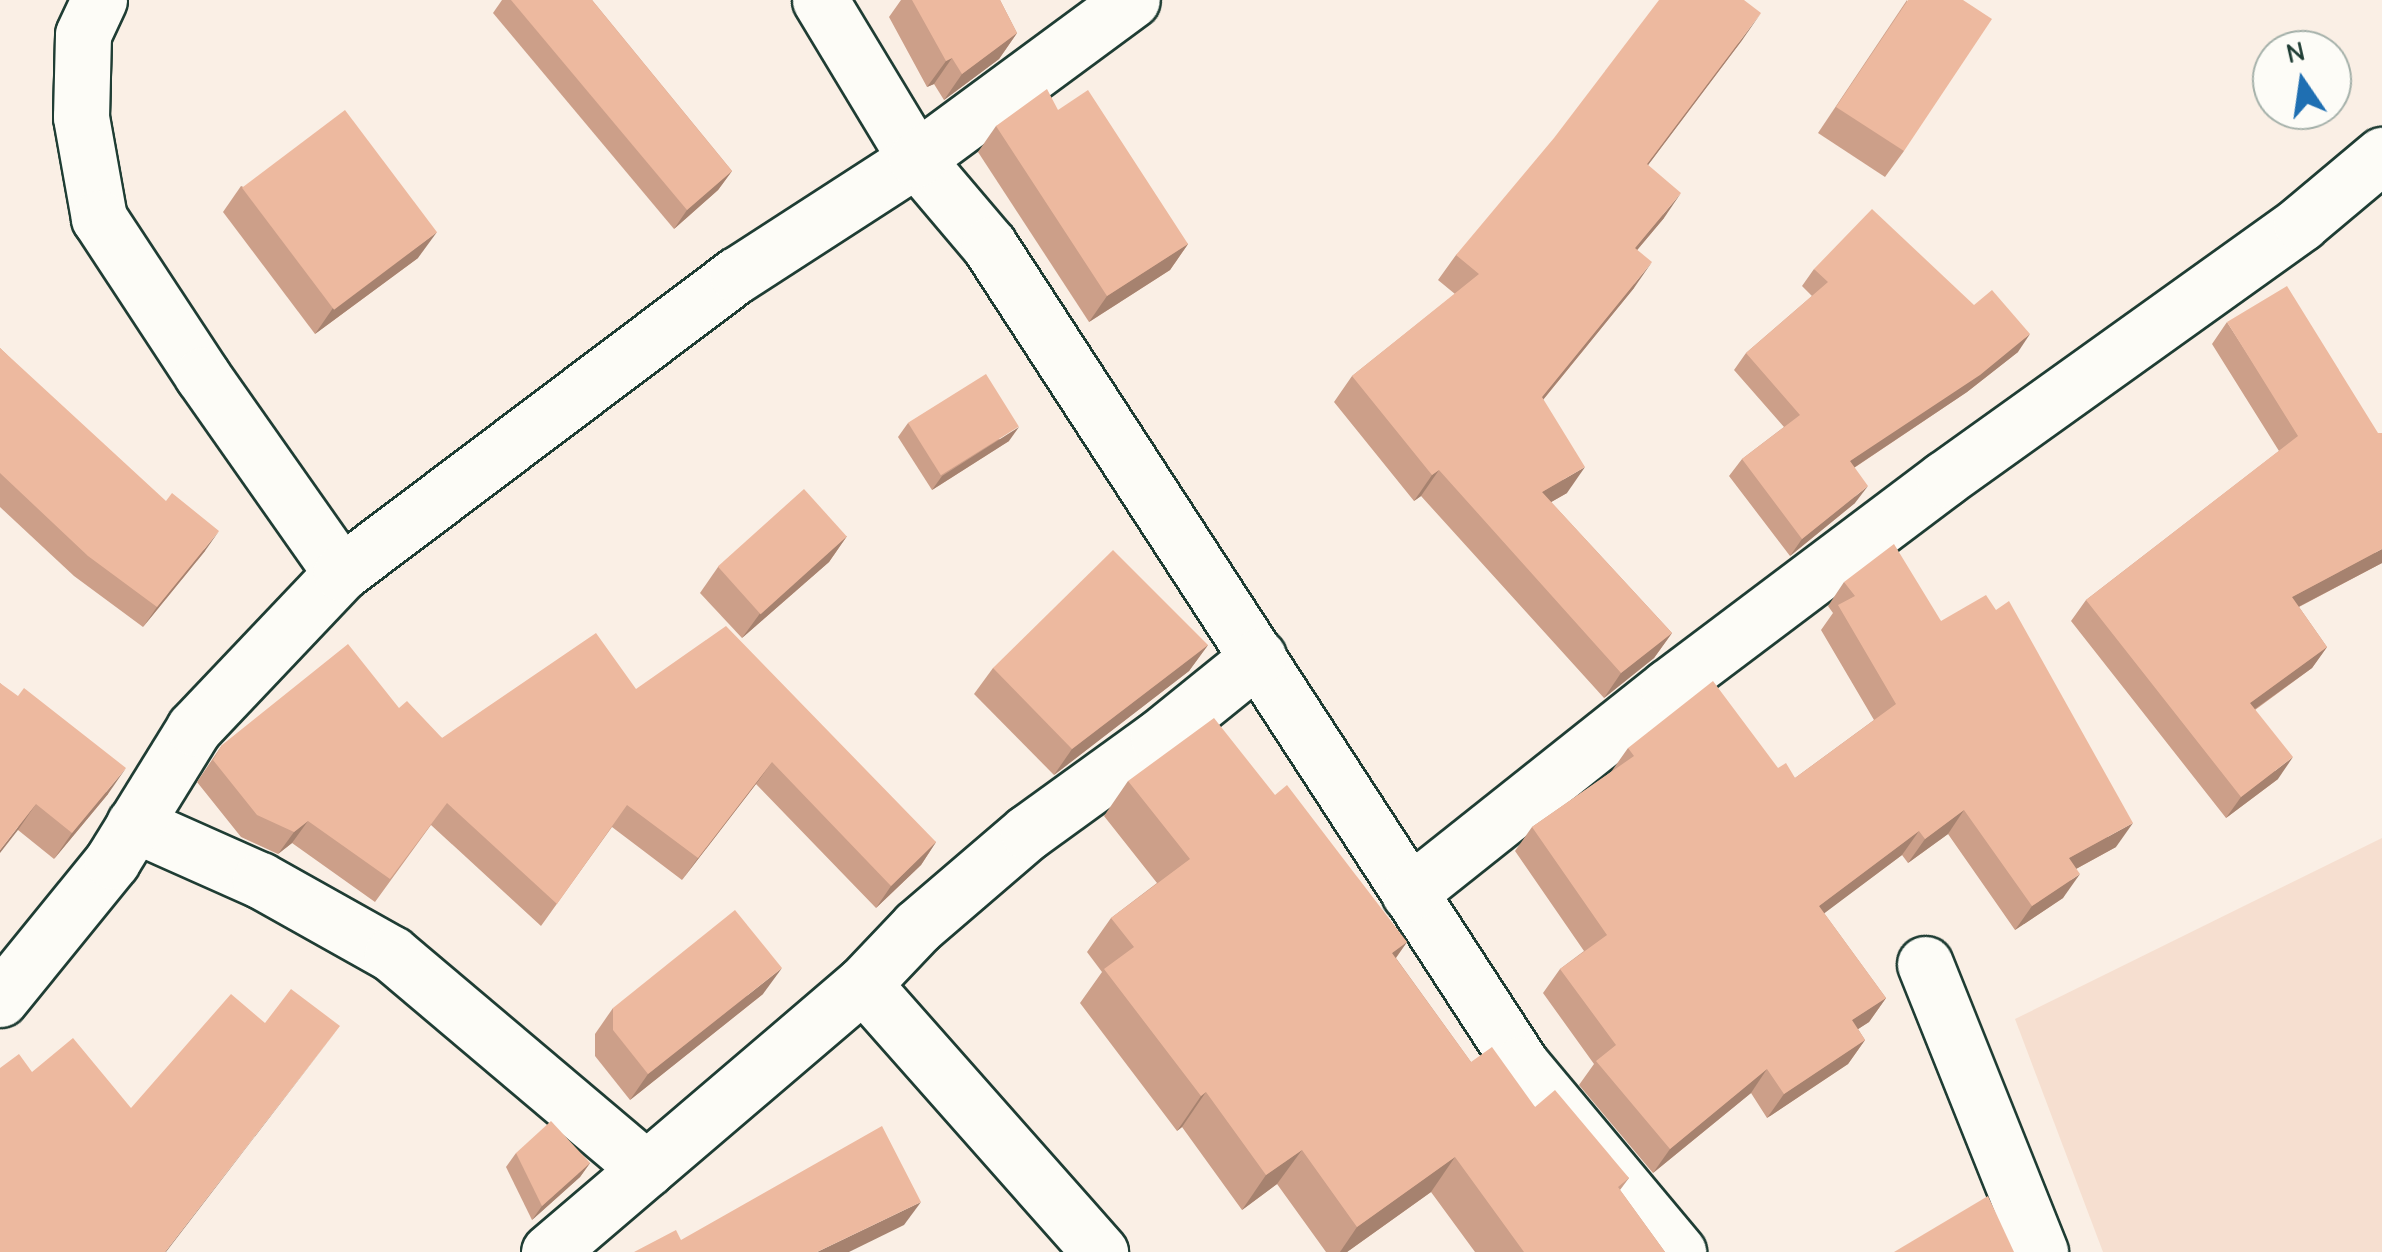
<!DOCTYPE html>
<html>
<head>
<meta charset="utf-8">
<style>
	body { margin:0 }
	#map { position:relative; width:2382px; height:1252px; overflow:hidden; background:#faefe5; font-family:"Comic Neue",sans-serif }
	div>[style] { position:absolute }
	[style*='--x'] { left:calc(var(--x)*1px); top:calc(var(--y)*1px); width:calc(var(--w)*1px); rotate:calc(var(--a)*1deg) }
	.built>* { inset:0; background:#f6dfd0 }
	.roads { filter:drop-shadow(2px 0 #1f3d34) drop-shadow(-2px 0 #1f3d34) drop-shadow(0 2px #1f3d34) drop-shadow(0 -2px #1f3d34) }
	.minor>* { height:55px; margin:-27.5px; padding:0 27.5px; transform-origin:27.5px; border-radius:27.5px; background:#fdfcf7 }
	.wall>* { inset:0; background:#cc9f89 }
	.shaded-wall>* { inset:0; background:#a6826f }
	.building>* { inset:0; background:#edb99f; transform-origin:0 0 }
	span { translate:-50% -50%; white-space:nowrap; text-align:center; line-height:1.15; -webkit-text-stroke:8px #fdfcf7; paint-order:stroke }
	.north { position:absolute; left:2252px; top:30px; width:100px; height:100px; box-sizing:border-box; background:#fdfcf7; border:2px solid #a4b0a9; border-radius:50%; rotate:347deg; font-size:28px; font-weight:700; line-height:40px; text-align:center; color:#1f3d34 }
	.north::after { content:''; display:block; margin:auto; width:35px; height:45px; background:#1f6fb2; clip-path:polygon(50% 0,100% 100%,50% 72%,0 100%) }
</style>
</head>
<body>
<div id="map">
	<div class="built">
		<i style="clip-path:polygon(2382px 838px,2382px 1252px,2103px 1252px,2015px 1019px)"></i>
	</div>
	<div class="roads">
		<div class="minor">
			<i style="--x:99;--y:0;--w:38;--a:115"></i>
			<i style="--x:83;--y:35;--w:82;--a:91.4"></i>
			<i style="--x:81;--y:117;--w:103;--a:79.9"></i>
			<i style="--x:99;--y:218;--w:188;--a:56.7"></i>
			<i style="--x:202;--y:375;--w:242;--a:54.9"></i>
			<i style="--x:820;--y:0;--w:186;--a:58.9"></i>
			<i style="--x:916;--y:159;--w:113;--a:49.7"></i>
			<i style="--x:989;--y:245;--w:977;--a:56.99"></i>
			<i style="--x:1521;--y:1064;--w:245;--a:50.1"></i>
			<i style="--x:134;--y:824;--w:138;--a:24"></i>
			<i style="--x:260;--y:880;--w:151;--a:29.3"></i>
			<i style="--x:392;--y:954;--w:333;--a:40.2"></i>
			<i style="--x:1409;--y:893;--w:331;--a:-38.5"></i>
			<i style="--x:1668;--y:687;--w:346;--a:-37"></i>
			<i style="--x:1944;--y:479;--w:439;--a:-35.6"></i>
			<i style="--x:2301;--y:223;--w:106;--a:-40"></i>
			<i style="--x:1925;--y:964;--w:310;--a:68.2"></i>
			<i style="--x:863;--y:984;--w:358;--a:48.5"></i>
			<i style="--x:0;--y:999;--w:178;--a:-50.9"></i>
			<i style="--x:112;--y:861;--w:156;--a:-58.3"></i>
			<i style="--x:194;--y:728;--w:214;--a:-46.5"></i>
			<i style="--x:341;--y:573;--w:496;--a:-37"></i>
			<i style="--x:737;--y:275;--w:213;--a:-32.9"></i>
			<i style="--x:916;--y:159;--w:268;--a:-36.4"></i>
			<i style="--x:549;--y:1252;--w:413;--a:-40.5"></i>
			<i style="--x:863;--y:984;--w:79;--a:-46.5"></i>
			<i style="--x:917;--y:927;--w:146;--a:-40.6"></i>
			<i style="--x:1028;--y:832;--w:160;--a:-35.9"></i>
			<i style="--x:1158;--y:738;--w:129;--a:-39"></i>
		</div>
	</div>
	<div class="wall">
		<i style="clip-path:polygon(502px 0,592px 0,732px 171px,718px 190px,674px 229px,493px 13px)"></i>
		<i style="clip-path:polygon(901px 0,1000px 0,1017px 33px,999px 59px,944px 100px,934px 84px,927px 87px,889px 17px)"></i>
		<i style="clip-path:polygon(1907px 0,1904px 151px,1885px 177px,1818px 133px)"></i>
		<i style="clip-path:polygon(1743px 39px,1648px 165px,1664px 218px,1637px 250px,1634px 288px,1543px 400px,1567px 493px,1551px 502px,1672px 633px,1654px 658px,1604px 698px,1421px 496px,1414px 501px,1334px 402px,1352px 376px,1455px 294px,1438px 280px,1456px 255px)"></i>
		<i style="clip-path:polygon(1058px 110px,1188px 244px,1170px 270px,1089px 322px,978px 152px,996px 126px)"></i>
		<i style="clip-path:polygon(241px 186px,418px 258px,315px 334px,223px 212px)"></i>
		<i style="clip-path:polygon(1814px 269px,2018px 352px,1967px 392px,1854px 468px,1855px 503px,1790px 556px,1729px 476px,1742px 459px,1784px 427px,1734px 370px,1746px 353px,1812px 296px,1802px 286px)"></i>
		<i style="clip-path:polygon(2227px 322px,2382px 563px,2299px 607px,2327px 647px,2312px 668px,2255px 710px,2278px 779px,2226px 818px,2071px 621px,2086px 600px,2279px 451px,2212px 344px)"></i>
		<i style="clip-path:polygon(0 348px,205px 551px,143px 627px,74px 576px,0 507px)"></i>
		<i style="clip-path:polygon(908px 423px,1009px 441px,932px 490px,898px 437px)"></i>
		<i style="clip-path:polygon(847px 536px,829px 562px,742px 638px,700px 593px,718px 567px)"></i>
		<i style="clip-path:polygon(1844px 582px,1941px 621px,2116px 847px,2076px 869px,2063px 898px,2015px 930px,1948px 834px,1908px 863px,1902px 855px,1824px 913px,1886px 998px,1869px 1022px,1858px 1029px,1865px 1040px,1848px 1064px,1767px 1118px,1751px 1093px,1653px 1173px,1579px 1085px,1594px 1064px,1543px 993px,1560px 969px,1584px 951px,1515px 851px,1532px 827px,1611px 772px,1628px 748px,1778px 768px,1795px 778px,1874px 720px,1821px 630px,1833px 613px,1828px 606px)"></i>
		<i style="clip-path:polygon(1208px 645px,1189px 671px,1054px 775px,974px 694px,993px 668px)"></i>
		<i style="clip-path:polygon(0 683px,108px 794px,54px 859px,18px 830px)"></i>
		<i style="clip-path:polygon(636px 689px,936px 842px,921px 865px,876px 908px,756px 784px,682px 880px,612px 827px,541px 926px,431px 825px,375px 902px,292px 843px,278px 854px,241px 837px,197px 782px,222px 745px,399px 708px,442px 738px)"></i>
		<i style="clip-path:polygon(1128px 781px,1275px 795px,1407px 942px,1396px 958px,1471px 1062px,1535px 1107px,1629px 1178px,1620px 1190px,1665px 1252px,1475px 1252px,1431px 1192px,1347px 1252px,1326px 1252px,1277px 1184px,1242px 1210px,1182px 1127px,1177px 1131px,1080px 1003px,1102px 972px,1087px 952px,1111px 918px,1157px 883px,1104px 816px)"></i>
		<i style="clip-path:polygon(763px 994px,630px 1100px,595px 1056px,595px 1034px,613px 1008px)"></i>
		<i style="clip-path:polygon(516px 1153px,590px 1163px,580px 1177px,532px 1220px,506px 1167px)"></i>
	</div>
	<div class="shaded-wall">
		<i style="clip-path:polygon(1761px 13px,1743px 39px,1630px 189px,1647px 164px)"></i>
		<i style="clip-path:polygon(1017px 33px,999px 59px,944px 100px,962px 74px)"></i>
		<i style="clip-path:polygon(952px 58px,934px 84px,927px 87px,946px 61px)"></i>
		<i style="clip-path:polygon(732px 171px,718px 190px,674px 229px,687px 210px)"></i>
		<i style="clip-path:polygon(1681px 193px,1664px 218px,1617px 274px,1635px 248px)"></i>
		<i style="clip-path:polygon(437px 232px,418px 258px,315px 334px,333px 308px)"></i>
		<i style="clip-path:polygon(1188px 244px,1170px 270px,1089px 322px,1107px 296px)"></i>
		<i style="clip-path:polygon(1652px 262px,1634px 288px,1524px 423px,1542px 397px)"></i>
		<i style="clip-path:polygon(2030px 334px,2018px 352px,1967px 392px,1837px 479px,1850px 461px)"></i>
		<i style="clip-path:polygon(1019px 427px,1009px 441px,932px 490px,942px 476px)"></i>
		<i style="clip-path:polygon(1585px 467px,1567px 493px,1525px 517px,1542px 492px)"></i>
		<i style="clip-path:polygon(1439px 470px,1421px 496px,1414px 501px,1432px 475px)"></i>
		<i style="clip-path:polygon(1868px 486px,1855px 503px,1790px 556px,1802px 539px)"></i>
		<i style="clip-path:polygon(219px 531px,205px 551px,143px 627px,157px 607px)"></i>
		<i style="clip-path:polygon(847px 536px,829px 562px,742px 638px,761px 612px)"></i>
		<i style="clip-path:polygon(2382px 549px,2382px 563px,2277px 618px,2292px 597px)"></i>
		<i style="clip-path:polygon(1672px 633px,1654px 658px,1604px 698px,1621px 673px)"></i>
		<i style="clip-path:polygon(1208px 645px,1189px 671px,1054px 775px,1072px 749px)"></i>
		<i style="clip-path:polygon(2327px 647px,2312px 668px,2234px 724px,2250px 703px)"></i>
		<i style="clip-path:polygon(2293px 757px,2278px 779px,2226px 818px,2241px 797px)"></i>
		<i style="clip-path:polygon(772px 762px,756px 784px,682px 880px,698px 858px)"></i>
		<i style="clip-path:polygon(126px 768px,108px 794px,54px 859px,72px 833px)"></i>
		<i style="clip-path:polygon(36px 804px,18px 830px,0 853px,0 850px)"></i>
		<i style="clip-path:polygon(1964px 810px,1948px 834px,1908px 863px,1925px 839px)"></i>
		<i style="clip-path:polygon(308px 821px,292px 843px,278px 854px,294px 832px)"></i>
		<i style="clip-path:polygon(2133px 823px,2116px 847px,2052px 882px,2069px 858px)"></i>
		<i style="clip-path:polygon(1919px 831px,1902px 855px,1802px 930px,1819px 906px)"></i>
		<i style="clip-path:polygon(936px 842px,921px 865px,876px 908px,891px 886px)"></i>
		<i style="clip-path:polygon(2080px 874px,2063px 898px,2015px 930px,2032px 906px)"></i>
		<i style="clip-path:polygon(1407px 942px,1382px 977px,1392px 953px)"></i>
		<i style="clip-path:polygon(782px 968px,763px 994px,630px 1100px,648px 1074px)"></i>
		<i style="clip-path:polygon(1886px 998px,1869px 1022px,1835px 1044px,1852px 1020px)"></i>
		<i style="clip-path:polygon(340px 1026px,166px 1252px,165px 1252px)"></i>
		<i style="clip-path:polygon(1865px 1040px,1848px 1064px,1767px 1118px,1784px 1094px)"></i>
		<i style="clip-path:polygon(1767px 1069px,1751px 1093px,1653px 1173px,1670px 1149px)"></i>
		<i style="clip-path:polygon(1206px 1092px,1182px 1127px,1177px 1131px,1201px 1096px)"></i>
		<i style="clip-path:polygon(1302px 1150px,1277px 1184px,1242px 1210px,1266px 1175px)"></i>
		<i style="clip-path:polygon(1455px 1157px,1431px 1192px,1347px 1252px,1340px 1252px,1357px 1227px)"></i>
		<i style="clip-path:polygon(590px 1163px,580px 1177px,532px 1220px,542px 1206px)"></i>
		<i style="clip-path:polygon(921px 1202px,904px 1225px,849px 1252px,817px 1252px)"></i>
	</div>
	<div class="building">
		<i style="clip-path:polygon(511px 0,592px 0,732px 171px,687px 210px)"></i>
		<i style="clip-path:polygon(912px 0,1000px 0,1017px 33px,962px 74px,952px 58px,946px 61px)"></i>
		<i style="clip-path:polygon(1659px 0,1744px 0,1761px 13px,1647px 164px,1681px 193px,1635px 248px,1652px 262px,1542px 397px,1585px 467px,1542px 492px,1672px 633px,1621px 673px,1439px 470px,1432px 475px,1352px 376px,1479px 274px,1456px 255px,1554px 138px)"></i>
		<i style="clip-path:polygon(1908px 0,1963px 0,1992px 19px,1904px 151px,1836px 107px)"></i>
		<i style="clip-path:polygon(1047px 89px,1058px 110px,1088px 90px,1188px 244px,1107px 296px,996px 126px)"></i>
		<i style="left:345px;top:110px;width:153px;height:129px;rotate:53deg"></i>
		<i style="clip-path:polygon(1872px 209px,1974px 305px,1992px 290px,2030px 334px,1980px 375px,1850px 461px,1868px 486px,1802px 539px,1742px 459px,1800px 415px,1746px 353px,1828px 282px,1814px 269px)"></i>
		<i style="clip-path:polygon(2287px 286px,2378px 433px,2382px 433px,2382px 549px,2292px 597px,2327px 647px,2250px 703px,2293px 757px,2241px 797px,2086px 600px,2298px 436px,2227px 322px)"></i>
		<i style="clip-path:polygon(0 348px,166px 501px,172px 493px,219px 531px,157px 607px,88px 556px,0 473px)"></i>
		<i style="left:986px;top:374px;width:62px;height:92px;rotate:58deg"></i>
		<i style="left:804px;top:489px;width:64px;height:116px;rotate:48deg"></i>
		<i style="clip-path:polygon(1894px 544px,1941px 621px,1986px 595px,1996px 610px,2009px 601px,2133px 823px,2069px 858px,2080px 874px,2032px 906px,1964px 810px,1925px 839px,1919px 831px,1819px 906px,1886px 998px,1852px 1020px,1865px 1040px,1784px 1094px,1767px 1069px,1670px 1149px,1596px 1061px,1616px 1045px,1560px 969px,1607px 935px,1532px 827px,1634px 756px,1628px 748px,1713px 681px,1778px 768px,1786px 763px,1795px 778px,1896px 704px,1838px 605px,1855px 596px,1844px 582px)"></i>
		<i style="clip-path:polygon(1113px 550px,1208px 645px,1072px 749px,993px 668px)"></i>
		<i style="clip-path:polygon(726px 626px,936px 842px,891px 886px,772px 762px,698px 858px,627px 805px,557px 904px,447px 803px,390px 879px,308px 821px,294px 832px,257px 815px,213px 760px,222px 745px,348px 644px,399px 708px,407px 701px,442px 738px,596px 633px,636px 689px)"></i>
		<i style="clip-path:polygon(0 683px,18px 696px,24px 688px,126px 768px,72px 833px,36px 804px,0 850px)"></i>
		<i style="clip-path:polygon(1214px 718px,1275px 795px,1287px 785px,1407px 942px,1392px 953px,1471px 1062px,1492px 1047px,1535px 1107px,1555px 1090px,1629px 1178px,1618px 1187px,1665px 1252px,1524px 1252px,1455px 1157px,1357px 1227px,1302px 1150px,1266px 1175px,1206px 1092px,1201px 1096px,1104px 969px,1134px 947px,1111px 918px,1190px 859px,1128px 781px)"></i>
		<i style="clip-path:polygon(735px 910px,782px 968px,648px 1074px,613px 1030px,613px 1008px)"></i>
		<i style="clip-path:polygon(291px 989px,340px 1026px,165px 1252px,0 1252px,0 1068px,19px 1054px,32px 1072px,73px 1038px,131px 1108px,231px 994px,265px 1023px)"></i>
		<i style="clip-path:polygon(551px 1121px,590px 1163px,542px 1206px,516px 1153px)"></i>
		<i style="clip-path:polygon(882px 1126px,921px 1202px,817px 1252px,634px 1252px,676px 1230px,681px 1240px)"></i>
		<i style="clip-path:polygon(1988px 1196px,2014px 1252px,1894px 1252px)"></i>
	</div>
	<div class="north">N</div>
</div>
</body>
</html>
